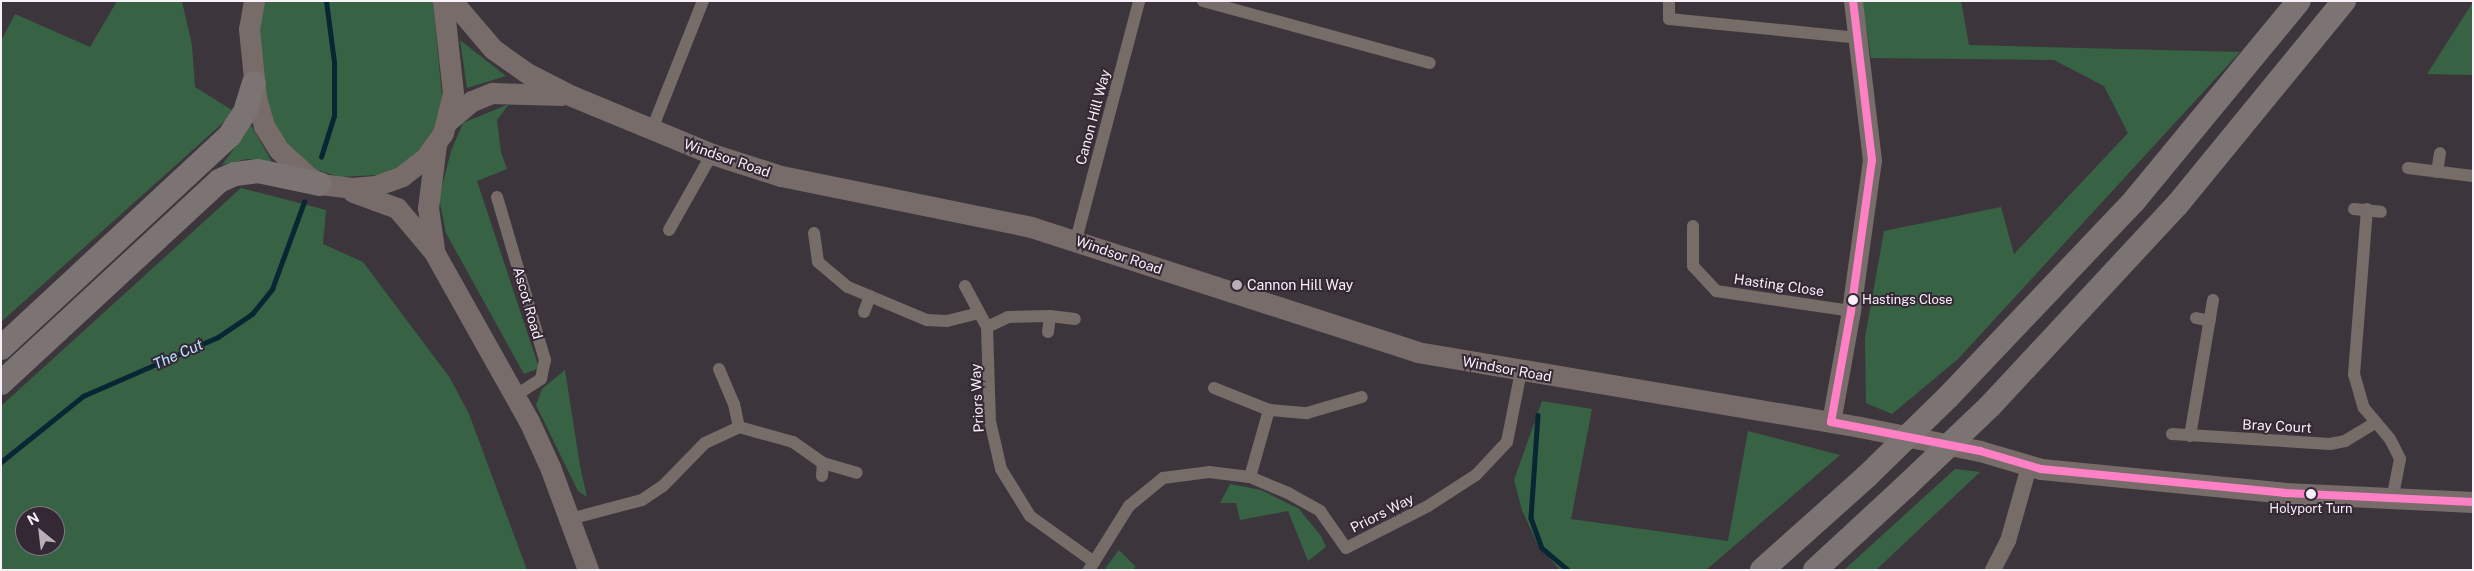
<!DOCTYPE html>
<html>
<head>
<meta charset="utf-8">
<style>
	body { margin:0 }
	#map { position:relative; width:2474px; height:571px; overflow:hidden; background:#3c363c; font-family:"Public Sans",sans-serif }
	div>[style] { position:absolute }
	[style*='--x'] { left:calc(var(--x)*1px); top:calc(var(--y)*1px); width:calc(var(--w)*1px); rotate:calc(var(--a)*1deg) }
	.green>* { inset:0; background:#376344 }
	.stream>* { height:4.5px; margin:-2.25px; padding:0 2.25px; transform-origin:2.25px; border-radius:2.25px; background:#092635 }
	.minor>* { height:12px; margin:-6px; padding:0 6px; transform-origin:6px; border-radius:6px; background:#766c68 }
	.tertiary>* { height:16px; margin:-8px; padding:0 8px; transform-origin:8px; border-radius:8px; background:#766c68 }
	.secondary>* { height:19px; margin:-9.5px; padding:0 9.5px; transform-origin:9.5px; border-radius:9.5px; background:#786d6a }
	.primary>* { height:21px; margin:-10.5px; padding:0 10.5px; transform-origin:10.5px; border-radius:10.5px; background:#786c6a }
	.motorway>* { height:24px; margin:-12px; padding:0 12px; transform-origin:12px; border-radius:12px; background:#7c7373 }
	.motorway-bridge>* { height:24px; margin:-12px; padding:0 12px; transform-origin:12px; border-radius:12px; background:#7c7373 }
	.bus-1>* { height:8px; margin:-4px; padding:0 4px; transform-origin:4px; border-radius:4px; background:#ff80c5 }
	.dots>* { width:14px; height:14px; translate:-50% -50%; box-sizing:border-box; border:2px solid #342835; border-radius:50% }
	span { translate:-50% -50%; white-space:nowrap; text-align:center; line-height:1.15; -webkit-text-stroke:4px #342835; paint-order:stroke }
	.bus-label { font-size:13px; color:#f9f1fa }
	.left { translate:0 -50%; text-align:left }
	.street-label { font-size:14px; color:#f9f1fa }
	.poi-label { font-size:14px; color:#f9f1fa }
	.water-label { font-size:15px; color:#b7e4ff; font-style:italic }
	.frame { position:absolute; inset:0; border:2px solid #f9f1fa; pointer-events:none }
	.north { position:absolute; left:15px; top:506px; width:50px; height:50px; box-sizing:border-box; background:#342835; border:1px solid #837884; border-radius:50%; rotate:331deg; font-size:14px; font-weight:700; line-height:20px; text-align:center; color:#f9f1fa }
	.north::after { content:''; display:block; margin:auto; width:18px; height:22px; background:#b7b0b8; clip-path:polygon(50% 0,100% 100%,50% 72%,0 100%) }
</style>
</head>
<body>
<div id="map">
	<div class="green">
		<i style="clip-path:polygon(117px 1px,182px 1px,192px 45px,195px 87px,235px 112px,1px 322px,1px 41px,15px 14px,90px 47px)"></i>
		<i style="clip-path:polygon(261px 1px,433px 1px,442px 96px,434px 128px,416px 154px,398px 167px,377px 175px,340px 177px,317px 170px,280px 139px,267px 107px,260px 35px)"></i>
		<i style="clip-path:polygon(1862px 1px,1961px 1px,1969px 45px,2240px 52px,1958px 359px,1892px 414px,1866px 403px,1865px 338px,1884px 231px,2001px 207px,2014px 254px,2128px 133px,2104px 86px,2054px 60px,1871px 58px)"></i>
		<i style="clip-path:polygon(2473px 2px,2473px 75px,2427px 74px)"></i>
		<i style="clip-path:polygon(460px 40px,506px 76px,467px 88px)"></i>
		<i style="clip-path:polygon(509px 104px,497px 120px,501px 152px,507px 169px,477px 181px,539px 368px,524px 374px,446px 233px,439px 198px,451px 151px,463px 123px)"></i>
		<i style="clip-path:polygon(251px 125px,272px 162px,247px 159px,222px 165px)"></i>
		<i style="clip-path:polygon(evenodd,241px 188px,326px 210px,323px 244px,363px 262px,450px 378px,469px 414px,527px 570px,1px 570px,1px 406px,241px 188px,25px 516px,55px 516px,55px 546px,25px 546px,25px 516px)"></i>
		<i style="clip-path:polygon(565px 370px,580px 466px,587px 497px,578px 491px,536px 405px,542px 389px)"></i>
		<i style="clip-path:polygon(1542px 401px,1592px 409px,1571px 519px,1728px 541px,1748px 431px,1840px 455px,1706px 570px,1560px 570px,1538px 545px,1522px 510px,1514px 480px)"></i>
		<i style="clip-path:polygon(1955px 469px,1980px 472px,1876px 570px,1844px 570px)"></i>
		<i style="clip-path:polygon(1230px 484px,1261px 490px,1299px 509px,1321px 536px,1326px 547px,1308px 561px,1288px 511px,1240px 520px,1236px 503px,1220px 503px)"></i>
		<i style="clip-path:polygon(1119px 550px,1136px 567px,1132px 570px,1104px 570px)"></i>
	</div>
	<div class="stream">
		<i style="--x:321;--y:157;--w:43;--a:-72.4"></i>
		<i style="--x:334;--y:116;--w:54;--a:-90"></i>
		<i style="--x:334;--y:62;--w:62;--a:-97.5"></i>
		<i style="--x:1538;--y:415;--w:103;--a:93.9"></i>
		<i style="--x:1531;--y:518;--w:32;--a:70"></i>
		<i style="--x:1542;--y:548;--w:34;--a:40"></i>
		<i style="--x:1;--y:462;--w:105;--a:-38.8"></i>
		<i style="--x:83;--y:396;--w:147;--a:-23.6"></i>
		<i style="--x:218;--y:337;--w:41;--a:-34.1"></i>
		<i style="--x:252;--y:314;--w:32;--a:-51"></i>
		<i style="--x:272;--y:289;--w:93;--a:-69.8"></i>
	</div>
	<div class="minor">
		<i style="--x:1203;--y:1;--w:235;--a:15.3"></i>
		<i style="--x:1669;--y:1;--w:18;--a:90"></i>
		<i style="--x:1669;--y:19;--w:190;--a:5.7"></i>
		<i style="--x:652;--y:129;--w:138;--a:-68.3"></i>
		<i style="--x:2408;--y:168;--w:65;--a:7"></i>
		<i style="--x:2437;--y:172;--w:19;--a:-81"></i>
		<i style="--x:497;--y:197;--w:170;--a:73.6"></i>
		<i style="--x:545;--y:360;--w:19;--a:102"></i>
		<i style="--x:541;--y:379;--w:30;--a:147"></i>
		<i style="--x:2354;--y:209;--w:27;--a:6"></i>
		<i style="--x:2367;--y:209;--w:166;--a:94.5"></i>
		<i style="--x:2354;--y:374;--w:35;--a:74"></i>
		<i style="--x:2364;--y:408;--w:40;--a:50"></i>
		<i style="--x:2390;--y:439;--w:22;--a:63"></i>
		<i style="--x:2400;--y:459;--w:42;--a:101"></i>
		<i style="--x:1693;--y:226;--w:40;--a:90"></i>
		<i style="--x:1693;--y:266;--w:34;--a:47"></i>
		<i style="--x:1716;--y:291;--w:136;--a:8.4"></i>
		<i style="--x:669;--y:230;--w:87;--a:-60.5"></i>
		<i style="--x:814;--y:233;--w:29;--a:82"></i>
		<i style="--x:818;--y:262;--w:39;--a:40"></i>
		<i style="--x:848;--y:287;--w:86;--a:22.7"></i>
		<i style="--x:927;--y:320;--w:20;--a:3"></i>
		<i style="--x:947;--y:321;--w:33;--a:-14"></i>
		<i style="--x:1076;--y:240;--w:247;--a:-75.2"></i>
		<i style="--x:965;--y:286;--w:47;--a:61.8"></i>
		<i style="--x:987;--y:327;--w:94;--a:88.2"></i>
		<i style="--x:990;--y:421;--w:49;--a:77.1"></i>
		<i style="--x:1001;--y:469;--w:55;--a:58.3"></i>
		<i style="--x:1030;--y:516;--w:79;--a:35.7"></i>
		<i style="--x:864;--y:312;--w:17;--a:-69"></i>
		<i style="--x:2196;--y:318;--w:14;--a:12"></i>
		<i style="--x:987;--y:327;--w:23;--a:-25"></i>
		<i style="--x:1008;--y:317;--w:42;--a:-1.4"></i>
		<i style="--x:1050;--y:316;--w:25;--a:7"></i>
		<i style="--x:1048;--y:332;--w:16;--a:-83"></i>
		<i style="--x:719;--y:369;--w:38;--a:67"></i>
		<i style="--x:734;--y:404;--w:24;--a:78"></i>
		<i style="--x:1214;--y:388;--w:59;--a:21.8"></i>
		<i style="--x:1269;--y:410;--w:38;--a:5"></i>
		<i style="--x:1307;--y:413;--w:57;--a:-16.2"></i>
		<i style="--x:2172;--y:434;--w:158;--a:3.6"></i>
		<i style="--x:2330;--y:444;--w:15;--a:-11"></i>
		<i style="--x:2345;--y:441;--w:35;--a:-31"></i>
		<i style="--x:2190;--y:436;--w:138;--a:-80.4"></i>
		<i style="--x:822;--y:476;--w:13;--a:-86"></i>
		<i style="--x:1250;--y:477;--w:70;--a:-74.2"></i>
		<i style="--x:570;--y:519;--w:74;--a:-14.8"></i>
		<i style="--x:642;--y:500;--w:25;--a:-34"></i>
		<i style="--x:663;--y:486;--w:60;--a:-45.7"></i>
		<i style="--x:705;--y:443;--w:38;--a:-25"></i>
		<i style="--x:739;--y:427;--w:56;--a:15.5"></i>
		<i style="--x:793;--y:442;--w:37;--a:35"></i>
		<i style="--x:823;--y:463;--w:35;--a:16"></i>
		<i style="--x:1089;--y:570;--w:75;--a:-58"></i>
		<i style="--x:1129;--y:506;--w:44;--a:-39.5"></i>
		<i style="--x:1163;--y:478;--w:46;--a:-7.4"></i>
		<i style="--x:1209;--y:472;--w:41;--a:7"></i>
		<i style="--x:1250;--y:477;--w:41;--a:22.8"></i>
		<i style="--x:1288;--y:493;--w:37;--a:29"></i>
		<i style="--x:1320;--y:511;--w:45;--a:54.9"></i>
		<i style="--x:1346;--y:548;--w:92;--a:-27.1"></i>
		<i style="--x:1428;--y:506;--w:57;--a:-32.9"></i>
		<i style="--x:1476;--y:475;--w:45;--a:-46.8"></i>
		<i style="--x:1507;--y:442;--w:72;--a:-78.8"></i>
	</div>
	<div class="tertiary">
		<i style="--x:1993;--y:570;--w:33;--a:-63"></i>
		<i style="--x:2008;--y:541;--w:77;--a:-74.2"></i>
	</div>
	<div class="secondary">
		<i style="--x:1831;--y:422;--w:113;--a:-79.8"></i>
		<i style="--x:1851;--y:311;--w:152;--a:-82.1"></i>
		<i style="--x:1872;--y:160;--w:160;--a:-96.8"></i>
	</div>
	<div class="primary">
		<i style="--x:254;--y:1;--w:28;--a:100"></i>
		<i style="--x:249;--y:29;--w:69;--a:84.2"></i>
		<i style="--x:256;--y:98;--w:29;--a:74"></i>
		<i style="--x:264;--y:126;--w:28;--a:58"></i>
		<i style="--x:279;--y:150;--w:40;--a:42"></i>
		<i style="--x:309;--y:177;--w:13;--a:32"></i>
		<i style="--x:320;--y:184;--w:32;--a:7"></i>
		<i style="--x:352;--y:188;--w:23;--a:-5"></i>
		<i style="--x:375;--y:186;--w:29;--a:-20"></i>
		<i style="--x:402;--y:176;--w:31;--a:-38"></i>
		<i style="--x:426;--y:157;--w:29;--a:-55"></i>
		<i style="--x:443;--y:133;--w:41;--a:-76"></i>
		<i style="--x:453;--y:93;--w:93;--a:-96.2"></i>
		<i style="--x:452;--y:1;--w:63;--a:49.5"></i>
		<i style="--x:493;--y:49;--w:42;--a:35.2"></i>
		<i style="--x:527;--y:73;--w:51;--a:27.1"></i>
		<i style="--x:572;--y:96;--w:152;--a:22.5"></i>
		<i style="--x:712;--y:154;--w:72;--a:17.7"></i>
		<i style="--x:781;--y:176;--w:255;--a:11.5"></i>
		<i style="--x:1031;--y:227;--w:406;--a:17.9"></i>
		<i style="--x:1417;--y:352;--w:449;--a:9.6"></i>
		<i style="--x:1860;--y:427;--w:122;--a:11.3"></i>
		<i style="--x:1980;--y:451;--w:64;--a:16.4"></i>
		<i style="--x:2041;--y:469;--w:244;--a:5.6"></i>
		<i style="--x:2284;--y:493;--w:189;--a:2.7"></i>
		<i style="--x:448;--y:121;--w:31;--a:-40"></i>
		<i style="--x:472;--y:101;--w:22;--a:-22"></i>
		<i style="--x:492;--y:93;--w:70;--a:1.6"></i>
		<i style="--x:353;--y:192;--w:47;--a:20"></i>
		<i style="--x:397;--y:208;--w:57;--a:49.9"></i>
		<i style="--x:434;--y:252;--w:194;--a:60.7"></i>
		<i style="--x:529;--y:421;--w:51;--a:65.5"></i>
		<i style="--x:550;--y:467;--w:110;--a:69.7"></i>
		<i style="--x:434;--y:249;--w:41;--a:-98.3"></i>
		<i style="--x:428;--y:208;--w:64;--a:-82.8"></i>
	</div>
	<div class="motorway">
		<i style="--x:1;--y:348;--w:313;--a:-42.9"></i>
		<i style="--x:230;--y:135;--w:27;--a:-57"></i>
		<i style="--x:245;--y:112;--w:30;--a:-73"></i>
		<i style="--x:1;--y:383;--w:297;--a:-42.8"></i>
		<i style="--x:219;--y:181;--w:17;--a:-24"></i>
		<i style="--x:235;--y:174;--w:23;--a:-7"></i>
		<i style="--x:258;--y:171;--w:63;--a:11.8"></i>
		<i style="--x:1948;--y:397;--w:270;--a:-46.5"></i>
		<i style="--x:2134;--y:201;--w:259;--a:-50.5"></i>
		<i style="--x:1990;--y:406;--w:275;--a:-47.1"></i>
		<i style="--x:2177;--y:205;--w:264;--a:-50.7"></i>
		<i style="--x:1762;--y:570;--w:141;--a:-41.8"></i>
		<i style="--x:1815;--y:570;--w:124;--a:-42.7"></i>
	</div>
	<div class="motorway-bridge">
		<i style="--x:1867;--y:476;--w:113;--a:-44.3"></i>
		<i style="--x:1906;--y:486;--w:116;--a:-43.6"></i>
	</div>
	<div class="bus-1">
		<i style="--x:1831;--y:422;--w:152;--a:11"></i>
		<i style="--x:1980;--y:451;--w:64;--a:16.4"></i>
		<i style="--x:2041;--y:469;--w:244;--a:5.6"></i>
		<i style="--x:2284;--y:493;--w:189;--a:2.7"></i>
		<i style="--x:1831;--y:422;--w:113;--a:-79.8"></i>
		<i style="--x:1851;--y:311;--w:152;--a:-82.1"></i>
		<i style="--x:1872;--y:160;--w:160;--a:-96.8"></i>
	</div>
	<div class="dots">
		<i style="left:1237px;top:285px;background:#b7b0b8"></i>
		<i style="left:1853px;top:300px;background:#f9f1fa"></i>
		<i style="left:2311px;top:494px;background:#f9f1fa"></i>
	</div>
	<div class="bus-label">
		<span class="left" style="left:1862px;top:300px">Hastings Close</span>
		<span style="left:2311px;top:509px">Holyport Turn</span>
	</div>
	<div class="street-label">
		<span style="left:1093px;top:117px;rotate:-75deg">Canon Hill Way</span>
		<span style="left:727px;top:158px;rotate:19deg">Windsor Road</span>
		<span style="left:1119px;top:255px;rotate:19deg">Windsor Road</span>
		<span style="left:1779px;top:285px;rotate:8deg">Hasting Close</span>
		<span style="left:528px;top:303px;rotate:74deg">Ascot Road</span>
		<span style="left:1507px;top:369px;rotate:10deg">Windsor Road</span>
		<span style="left:977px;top:398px;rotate:-93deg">Priors Way</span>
		<span style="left:2277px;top:426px;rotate:3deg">Bray Court</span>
		<span style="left:1382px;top:513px;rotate:-27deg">Priors Way</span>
	</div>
	<div class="poi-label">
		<span class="left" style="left:1247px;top:285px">Cannon Hill Way</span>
	</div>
	<div class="water-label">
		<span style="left:178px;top:354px;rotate:-24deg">The Cut</span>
	</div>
	<div class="frame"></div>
	<div class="north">N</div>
</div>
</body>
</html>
